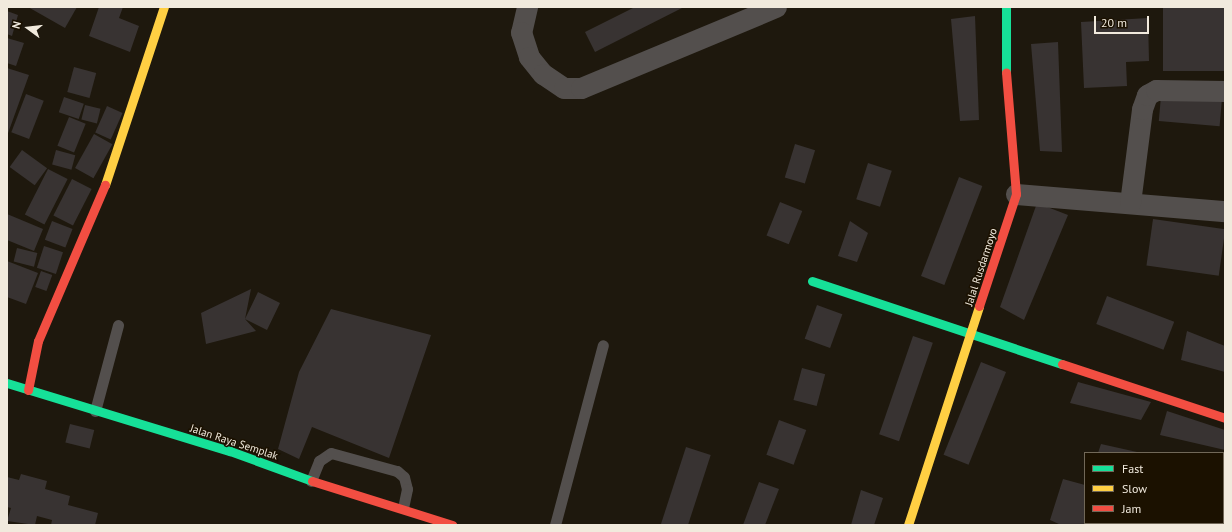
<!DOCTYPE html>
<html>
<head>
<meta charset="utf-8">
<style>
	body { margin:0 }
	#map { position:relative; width:1232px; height:532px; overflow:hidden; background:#1e180d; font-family:"PT Sans",sans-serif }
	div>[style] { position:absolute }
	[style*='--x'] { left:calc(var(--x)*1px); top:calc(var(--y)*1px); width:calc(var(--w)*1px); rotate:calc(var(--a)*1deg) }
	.building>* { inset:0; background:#383332; transform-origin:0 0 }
	.lane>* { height:11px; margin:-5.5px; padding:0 5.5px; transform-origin:5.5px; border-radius:5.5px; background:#534f4d }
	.street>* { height:21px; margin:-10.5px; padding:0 10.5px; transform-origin:10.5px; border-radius:10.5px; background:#534f4d }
	.fast>* { height:9px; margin:-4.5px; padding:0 4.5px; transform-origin:4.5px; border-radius:4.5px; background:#16e098 }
	.slow>* { height:9px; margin:-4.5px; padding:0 4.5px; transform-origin:4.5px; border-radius:4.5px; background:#ffcf43 }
	.jam>* { height:9px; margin:-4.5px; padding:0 4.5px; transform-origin:4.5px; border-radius:4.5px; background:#f24e42 }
	span { translate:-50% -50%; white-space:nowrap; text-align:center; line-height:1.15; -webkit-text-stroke:3px #1b1100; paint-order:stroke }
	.street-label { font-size:11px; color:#f1eadd }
	.frame { position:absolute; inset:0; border:8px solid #f1eadd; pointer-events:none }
	.legend { position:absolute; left:1084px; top:452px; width:140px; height:72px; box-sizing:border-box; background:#1b1100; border:1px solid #716858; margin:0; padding:5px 7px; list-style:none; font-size:12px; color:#f1eadd }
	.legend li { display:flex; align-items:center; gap:8px; height:20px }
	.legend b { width:20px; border:1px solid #716858 }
	.north { position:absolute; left:8px; top:8px; width:40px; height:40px; -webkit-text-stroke:3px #1b1100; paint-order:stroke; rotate:285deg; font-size:11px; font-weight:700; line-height:16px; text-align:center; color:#f1eadd }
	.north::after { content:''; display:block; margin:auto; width:14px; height:18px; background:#f1eadd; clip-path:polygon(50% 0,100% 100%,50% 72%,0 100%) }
	.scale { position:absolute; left:1094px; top:16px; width:55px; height:18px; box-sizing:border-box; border:2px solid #f1eadd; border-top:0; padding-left:5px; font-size:12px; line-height:14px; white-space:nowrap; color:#f1eadd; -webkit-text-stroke:3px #1b1100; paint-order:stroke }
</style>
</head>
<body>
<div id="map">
	<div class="building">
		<i style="clip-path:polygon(28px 7px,77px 7px,65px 28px)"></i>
		<i style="clip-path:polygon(99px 7px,123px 7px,119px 18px,139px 26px,130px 52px,89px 36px)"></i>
		<i style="clip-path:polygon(635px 7px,684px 7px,595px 52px,585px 32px)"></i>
		<i style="left:1163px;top:7px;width:62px;height:64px"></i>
		<i style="clip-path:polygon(7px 11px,18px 15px,12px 36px,7px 34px)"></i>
		<i style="clip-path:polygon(975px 16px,979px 120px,960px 121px,951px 19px)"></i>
		<i style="clip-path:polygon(1148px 18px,1149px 61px,1126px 62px,1127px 86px,1084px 88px,1081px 22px)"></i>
		<i style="clip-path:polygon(7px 38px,24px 43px,16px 66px,7px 63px)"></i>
		<i style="clip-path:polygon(1058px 42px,1062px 152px,1040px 151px,1031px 44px)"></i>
		<i style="left:74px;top:67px;width:23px;height:26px;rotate:15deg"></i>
		<i style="clip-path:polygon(7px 68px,29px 75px,7px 136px)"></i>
		<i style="left:26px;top:94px;width:19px;height:41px;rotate:21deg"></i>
		<i style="left:1161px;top:96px;width:61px;height:25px;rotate:5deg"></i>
		<i style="left:64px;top:97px;width:21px;height:16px;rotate:19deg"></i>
		<i style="left:85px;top:105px;width:16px;height:15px;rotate:14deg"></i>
		<i style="left:107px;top:106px;width:17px;height:29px;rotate:24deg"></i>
		<i style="left:69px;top:117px;width:18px;height:31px;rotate:22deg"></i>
		<i style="left:94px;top:134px;width:21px;height:39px;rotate:29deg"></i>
		<i style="left:795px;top:144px;width:21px;height:35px;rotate:17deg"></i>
		<i style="left:22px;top:150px;width:31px;height:21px;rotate:36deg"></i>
		<i style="left:56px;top:150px;width:20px;height:15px;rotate:15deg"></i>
		<i style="left:868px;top:163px;width:25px;height:38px;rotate:18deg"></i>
		<i style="left:48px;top:169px;width:22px;height:51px;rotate:27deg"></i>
		<i style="left:959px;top:177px;width:25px;height:106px;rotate:21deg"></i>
		<i style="left:72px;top:179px;width:22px;height:41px;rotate:27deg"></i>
		<i style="left:780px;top:202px;width:24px;height:36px;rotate:22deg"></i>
		<i style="clip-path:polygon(1037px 203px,1068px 215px,1024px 320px,1000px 307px)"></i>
		<i style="clip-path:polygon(7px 214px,43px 229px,34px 251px,7px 240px)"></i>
		<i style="left:1153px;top:219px;width:73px;height:47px;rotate:8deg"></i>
		<i style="left:52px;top:221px;width:22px;height:20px;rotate:21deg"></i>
		<i style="clip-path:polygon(850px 221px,868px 233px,857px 262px,838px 256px)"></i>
		<i style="left:44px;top:246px;width:20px;height:23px;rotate:18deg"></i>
		<i style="left:17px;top:248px;width:21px;height:14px;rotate:14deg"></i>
		<i style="clip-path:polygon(7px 261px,38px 273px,26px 304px,7px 297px)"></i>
		<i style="left:41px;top:271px;width:12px;height:17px;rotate:20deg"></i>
		<i style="clip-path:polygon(251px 289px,245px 319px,258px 292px,280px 303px,267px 330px,245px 319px,256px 331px,206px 344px,201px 313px)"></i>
		<i style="left:1107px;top:296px;width:72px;height:30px;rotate:21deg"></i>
		<i style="left:817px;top:305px;width:27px;height:36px;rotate:20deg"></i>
		<i style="clip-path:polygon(331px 309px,431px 335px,389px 458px,312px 427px,299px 459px,278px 449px,299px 372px)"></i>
		<i style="clip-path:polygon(1187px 331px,1225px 346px,1225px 372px,1181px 360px)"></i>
		<i style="left:913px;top:336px;width:21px;height:104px;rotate:19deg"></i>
		<i style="left:981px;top:362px;width:27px;height:100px;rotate:22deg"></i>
		<i style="left:802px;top:368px;width:24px;height:33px;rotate:15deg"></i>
		<i style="clip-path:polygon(1078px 382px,1151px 402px,1141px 420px,1070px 403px)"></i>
		<i style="clip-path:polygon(1167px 411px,1225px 430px,1225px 450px,1160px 435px)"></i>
		<i style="left:779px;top:420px;width:29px;height:37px;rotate:20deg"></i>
		<i style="left:70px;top:424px;width:25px;height:19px;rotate:14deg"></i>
		<i style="clip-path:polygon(1101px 444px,1137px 452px,1137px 453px,1098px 453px)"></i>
		<i style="left:686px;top:447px;width:26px;height:82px;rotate:18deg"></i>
		<i style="clip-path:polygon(21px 474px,47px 481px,45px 489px,70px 496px,68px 505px,98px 513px,95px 525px,51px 525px,52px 520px,37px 516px,35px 525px,7px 521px,11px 508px,7px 507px,7px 477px,19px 480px)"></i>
		<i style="clip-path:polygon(1063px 479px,1085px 485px,1085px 523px,1134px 525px,1061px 525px,1050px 520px)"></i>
		<i style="clip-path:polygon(759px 482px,779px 489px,765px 525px,743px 525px)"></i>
		<i style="clip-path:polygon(1223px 482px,1225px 525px,1207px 524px,1223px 523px)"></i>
		<i style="clip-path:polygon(861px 490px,883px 498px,874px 525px,851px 525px)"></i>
	</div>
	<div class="lane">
		<i style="--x:95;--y:411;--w:89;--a:-75"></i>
		<i style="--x:311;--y:481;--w:22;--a:-68"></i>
		<i style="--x:319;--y:461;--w:14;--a:-34"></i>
		<i style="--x:331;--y:453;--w:68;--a:15.3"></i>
		<i style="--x:397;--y:471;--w:9;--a:41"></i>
		<i style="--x:404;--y:477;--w:12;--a:76"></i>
		<i style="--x:407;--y:489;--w:19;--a:102"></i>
		<i style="--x:555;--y:525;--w:186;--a:-75.1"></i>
	</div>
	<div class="street">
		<i style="--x:527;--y:7;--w:26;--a:103"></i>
		<i style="--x:521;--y:32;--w:26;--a:72"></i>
		<i style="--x:529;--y:57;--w:22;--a:51"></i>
		<i style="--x:543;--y:74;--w:25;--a:34"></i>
		<i style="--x:564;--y:88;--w:17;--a:0"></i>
		<i style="--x:581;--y:88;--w:211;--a:-22.6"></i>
		<i style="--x:1016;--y:194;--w:210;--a:4.7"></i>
		<i style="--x:1130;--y:203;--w:95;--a:-82.7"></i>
		<i style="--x:1142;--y:109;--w:15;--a:-70"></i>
		<i style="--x:1147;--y:95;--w:10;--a:-29"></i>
		<i style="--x:1156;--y:90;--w:69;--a:0.8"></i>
	</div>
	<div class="fast">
		<i style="--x:1006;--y:72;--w:65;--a:-90"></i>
		<i style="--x:812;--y:281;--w:263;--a:18.4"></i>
		<i style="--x:7;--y:383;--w:233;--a:17"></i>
		<i style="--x:230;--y:451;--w:87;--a:20.1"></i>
	</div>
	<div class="slow">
		<i style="--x:105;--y:185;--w:188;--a:-71.7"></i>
		<i style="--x:908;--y:525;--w:230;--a:-72"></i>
	</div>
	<div class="jam">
		<i style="--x:979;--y:306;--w:118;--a:-71.7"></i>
		<i style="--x:1016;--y:194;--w:122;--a:-94.7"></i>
		<i style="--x:1062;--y:364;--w:172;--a:18.3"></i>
		<i style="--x:28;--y:390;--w:50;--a:-78.5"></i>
		<i style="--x:38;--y:341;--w:170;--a:-66.8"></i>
		<i style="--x:312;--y:481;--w:147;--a:17.4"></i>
	</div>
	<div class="street-label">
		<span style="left:981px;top:267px;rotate:-72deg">Jalal Rusdarmoyo</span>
		<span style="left:234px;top:442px;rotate:18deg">Jalan Raya Semplak</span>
	</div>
	<div class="frame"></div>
	<ul class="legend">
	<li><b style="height:5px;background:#16e098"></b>Fast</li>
	<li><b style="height:5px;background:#ffcf43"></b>Slow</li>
	<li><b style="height:5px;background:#f24e42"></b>Jam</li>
	</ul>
	<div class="north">N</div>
	<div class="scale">20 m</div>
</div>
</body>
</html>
